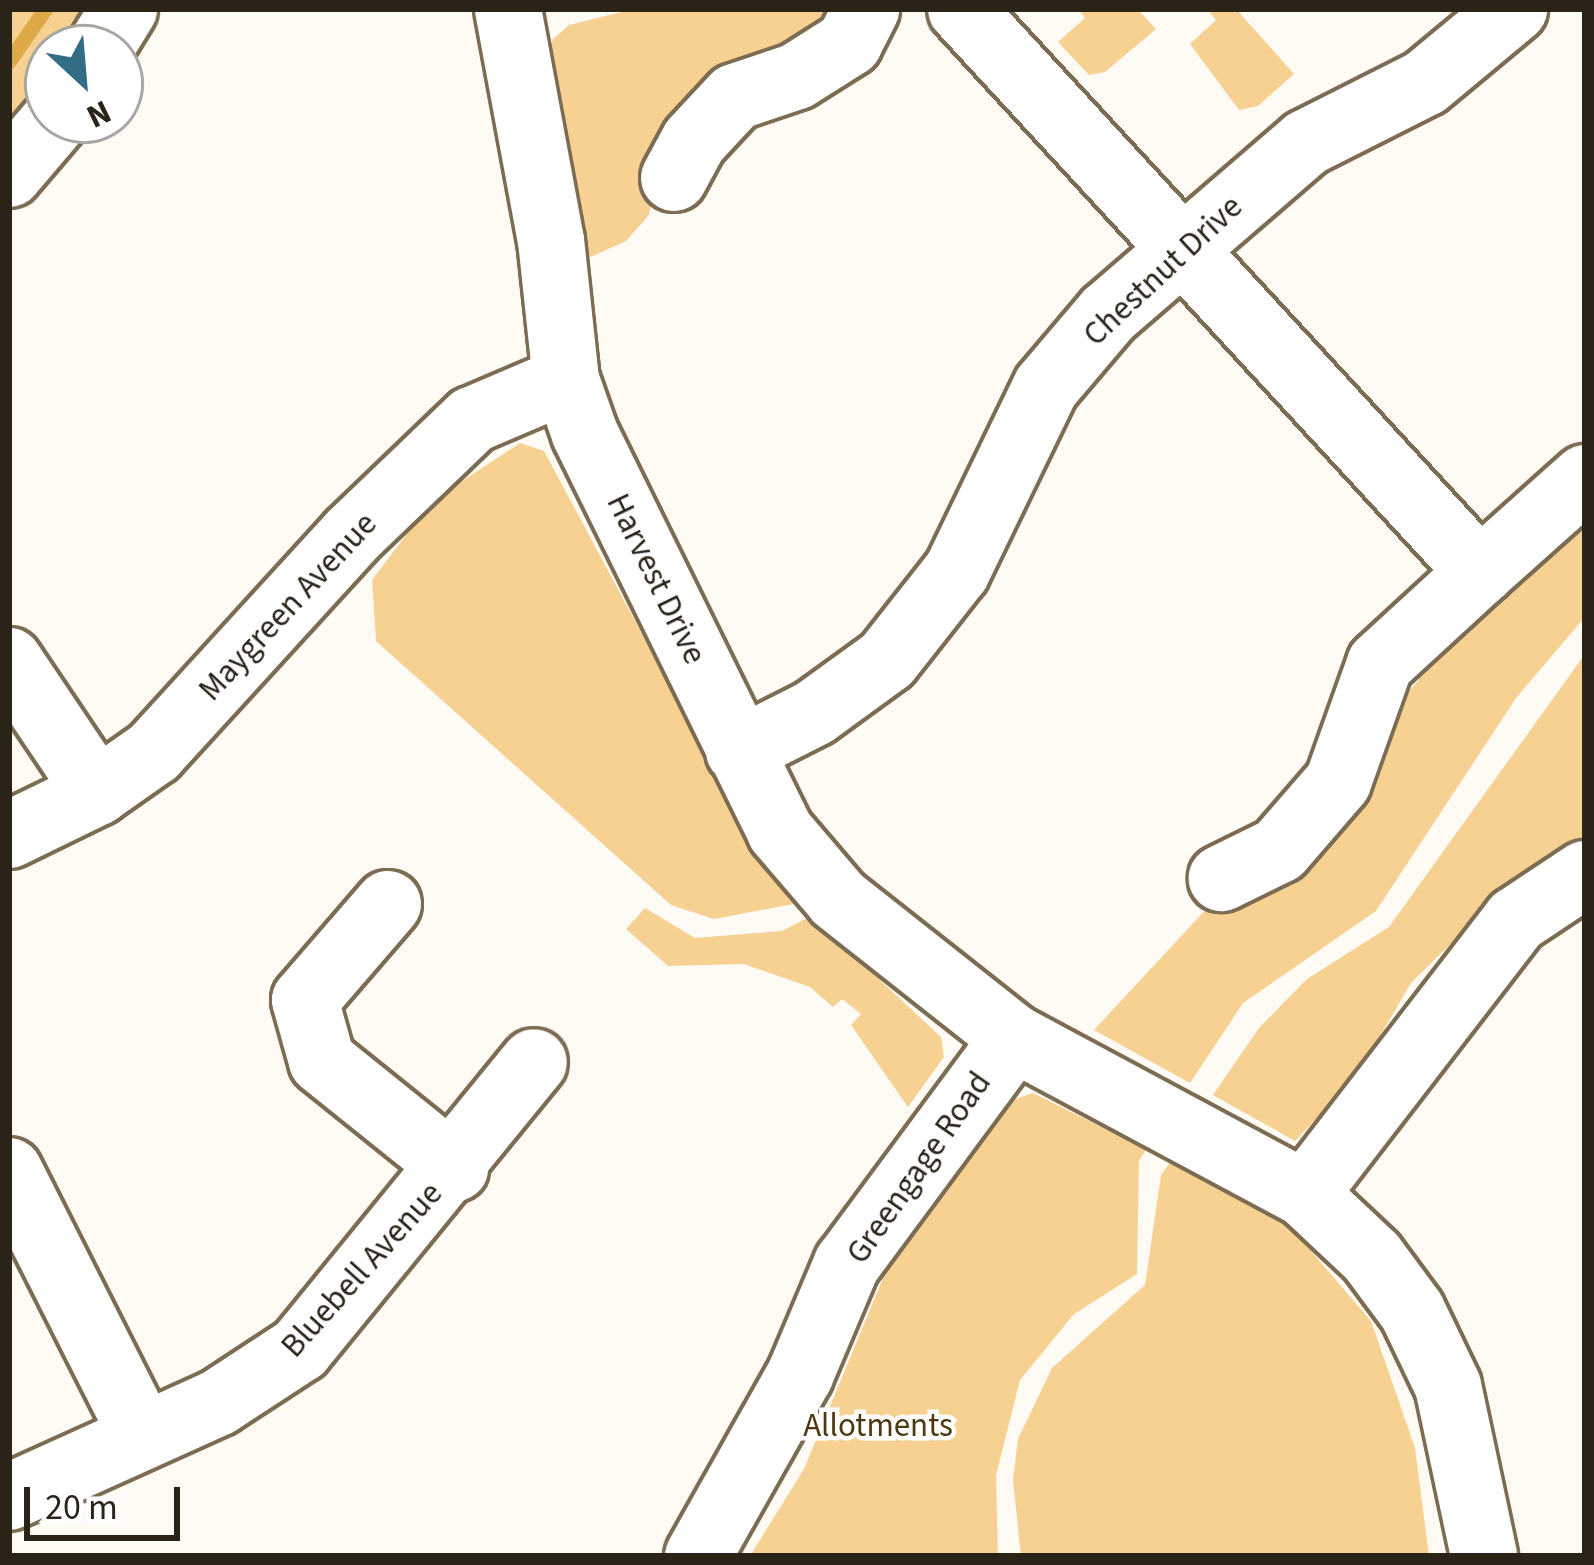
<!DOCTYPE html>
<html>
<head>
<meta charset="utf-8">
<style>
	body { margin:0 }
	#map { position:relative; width:1594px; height:1565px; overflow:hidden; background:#fefbf5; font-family:"Source Sans 3",sans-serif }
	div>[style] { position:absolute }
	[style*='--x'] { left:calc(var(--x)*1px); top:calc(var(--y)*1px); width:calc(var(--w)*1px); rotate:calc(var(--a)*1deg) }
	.green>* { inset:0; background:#f7d192 }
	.stream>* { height:15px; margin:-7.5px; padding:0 7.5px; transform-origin:7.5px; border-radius:7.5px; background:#dda949 }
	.roads { filter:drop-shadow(3px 0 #7c6c53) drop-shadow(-3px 0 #7c6c53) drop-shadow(0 3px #7c6c53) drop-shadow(0 -3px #7c6c53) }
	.minor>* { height:66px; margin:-33px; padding:0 33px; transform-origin:33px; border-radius:33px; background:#fff }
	span { translate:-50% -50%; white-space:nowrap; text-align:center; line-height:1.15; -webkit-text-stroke:9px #fff; paint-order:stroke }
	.street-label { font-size:33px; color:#292318 }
	.park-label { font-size:33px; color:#4d380f }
	.frame { position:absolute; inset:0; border:12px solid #292318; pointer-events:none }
	.north { position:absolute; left:24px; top:24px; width:120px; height:120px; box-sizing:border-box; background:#fff; border:3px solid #a9a7a3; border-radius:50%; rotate:154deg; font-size:33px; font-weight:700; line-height:48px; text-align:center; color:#292318 }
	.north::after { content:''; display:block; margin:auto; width:42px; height:54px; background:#326c85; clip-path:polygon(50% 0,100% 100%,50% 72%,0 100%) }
	.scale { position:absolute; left:24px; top:1487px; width:156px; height:54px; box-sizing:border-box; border:6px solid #292318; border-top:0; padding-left:15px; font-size:36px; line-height:42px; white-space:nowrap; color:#292318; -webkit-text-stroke:9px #fff; paint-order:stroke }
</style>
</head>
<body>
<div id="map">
	<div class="green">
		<i style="clip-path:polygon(9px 9px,84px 9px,62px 48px,48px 48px,48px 68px,9px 119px)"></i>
		<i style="clip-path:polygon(634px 9px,836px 9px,657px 177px,649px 215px,626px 241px,584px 260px,548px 58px,553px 39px,569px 25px)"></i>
		<i style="clip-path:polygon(1078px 9px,1137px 9px,1156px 29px,1105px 72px,1089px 75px,1058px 42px,1085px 18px)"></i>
		<i style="clip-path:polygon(1207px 9px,1236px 9px,1294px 74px,1258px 106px,1239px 110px,1190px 44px,1216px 20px)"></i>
		<i style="clip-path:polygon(520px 443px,544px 451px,756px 847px,799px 903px,714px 919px,671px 905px,376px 641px,372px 580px,432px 501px)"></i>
		<i style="clip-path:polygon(1585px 506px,1585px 617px,1516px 698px,1376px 911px,1243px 1003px,1190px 1083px,1094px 1030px,1419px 680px,1409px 667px)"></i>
		<i style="clip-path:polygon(1585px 654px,1585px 837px,1499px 896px,1411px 983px,1356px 1077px,1295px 1141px,1213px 1095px,1259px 1028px,1307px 979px,1389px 927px)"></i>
		<i style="clip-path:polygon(645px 908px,695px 938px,782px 931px,811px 916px,941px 1037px,944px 1057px,908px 1107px,851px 1025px,861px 1014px,842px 999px,833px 1007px,810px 987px,744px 964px,668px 966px,626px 929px)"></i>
		<i style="clip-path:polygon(1033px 1093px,1146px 1149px,1139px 1161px,1137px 1274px,1074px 1314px,1020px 1380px,996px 1475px,998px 1556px,750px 1556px,804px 1469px,893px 1254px,1000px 1104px)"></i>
		<i style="clip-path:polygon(1171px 1161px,1242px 1193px,1293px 1230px,1371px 1321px,1415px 1448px,1429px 1556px,1021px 1556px,1013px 1480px,1018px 1439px,1052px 1368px,1145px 1285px,1161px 1175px)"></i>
	</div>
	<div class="stream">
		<i style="--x:9;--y:61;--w:63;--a:-55.3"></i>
	</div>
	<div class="roads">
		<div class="minor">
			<i style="--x:508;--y:9;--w:235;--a:79.5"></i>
			<i style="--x:551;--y:240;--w:141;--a:83.9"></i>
			<i style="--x:566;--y:380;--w:57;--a:70.6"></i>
			<i style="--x:585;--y:434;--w:442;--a:63.8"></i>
			<i style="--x:780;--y:831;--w:89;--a:49.5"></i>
			<i style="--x:838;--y:899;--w:224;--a:38.3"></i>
			<i style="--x:1014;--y:1038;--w:330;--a:28.2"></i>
			<i style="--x:1305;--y:1194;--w:92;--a:43.2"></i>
			<i style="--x:1372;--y:1257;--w:67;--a:53.5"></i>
			<i style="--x:1412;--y:1311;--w:83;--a:64.4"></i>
			<i style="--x:1448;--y:1386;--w:174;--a:78"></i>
			<i style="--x:961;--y:9;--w:766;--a:47.33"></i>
			<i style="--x:1480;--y:572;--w:136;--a:137.4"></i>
			<i style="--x:1380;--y:664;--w:125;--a:109.6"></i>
			<i style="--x:1338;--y:782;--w:90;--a:130.9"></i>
			<i style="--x:1279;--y:850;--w:64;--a:153.8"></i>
			<i style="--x:100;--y:48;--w:46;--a:-58.4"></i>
			<i style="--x:9;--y:174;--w:71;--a:-49.6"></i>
			<i style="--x:674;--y:178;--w:42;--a:-61.6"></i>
			<i style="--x:694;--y:141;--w:60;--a:-47"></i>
			<i style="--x:735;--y:97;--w:65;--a:-18.7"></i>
			<i style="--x:797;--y:76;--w:62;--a:-32.4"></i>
			<i style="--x:849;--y:43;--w:38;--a:-63"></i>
			<i style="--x:1480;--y:572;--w:141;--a:-41.8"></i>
			<i style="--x:9;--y:661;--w:158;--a:56.1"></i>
			<i style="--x:739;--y:751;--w:84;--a:-26.9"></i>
			<i style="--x:814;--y:713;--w:90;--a:-36"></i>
			<i style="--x:887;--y:660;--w:113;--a:-51.8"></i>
			<i style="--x:957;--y:571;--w:204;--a:-64.2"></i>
			<i style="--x:1046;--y:387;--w:96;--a:-49.7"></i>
			<i style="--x:1108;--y:314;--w:262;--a:-40.8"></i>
			<i style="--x:1306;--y:143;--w:133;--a:-26.8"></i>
			<i style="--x:1425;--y:83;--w:116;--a:-39.7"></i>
			<i style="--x:9;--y:835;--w:98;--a:-26"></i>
			<i style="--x:97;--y:792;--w:70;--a:-35.1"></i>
			<i style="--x:154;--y:752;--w:292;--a:-47.6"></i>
			<i style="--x:351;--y:536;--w:168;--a:-43.8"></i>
			<i style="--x:472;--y:420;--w:102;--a:-23.1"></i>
			<i style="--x:388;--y:904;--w:127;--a:130.8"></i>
			<i style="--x:305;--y:1000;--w:63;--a:74.4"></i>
			<i style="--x:322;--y:1061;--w:171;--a:38.8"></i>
			<i style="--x:9;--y:1171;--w:297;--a:63.2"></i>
			<i style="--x:1305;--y:1194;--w:346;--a:-52.4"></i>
			<i style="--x:1516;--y:920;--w:83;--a:-33.7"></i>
			<i style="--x:9;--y:1497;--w:230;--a:-24.3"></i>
			<i style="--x:219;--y:1402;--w:97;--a:-33.2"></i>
			<i style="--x:300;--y:1349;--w:370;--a:-50.8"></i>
			<i style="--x:698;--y:1556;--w:208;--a:-60.6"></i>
			<i style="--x:800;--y:1375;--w:121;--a:-67.1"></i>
			<i style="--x:847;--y:1264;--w:281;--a:-53.5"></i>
		</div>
	</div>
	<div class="street-label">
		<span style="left:1163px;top:271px;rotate:-43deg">Chestnut Drive</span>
		<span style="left:656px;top:579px;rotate:64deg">Harvest Drive</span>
		<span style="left:288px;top:607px;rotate:-47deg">Maygreen Avenue</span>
		<span style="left:919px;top:1168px;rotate:-55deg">Greengage Road</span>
		<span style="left:362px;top:1270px;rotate:-48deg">Bluebell Avenue</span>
	</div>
	<div class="park-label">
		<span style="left:878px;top:1426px">Allotments</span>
	</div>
	<div class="frame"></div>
	<div class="north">N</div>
	<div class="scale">20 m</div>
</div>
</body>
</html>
